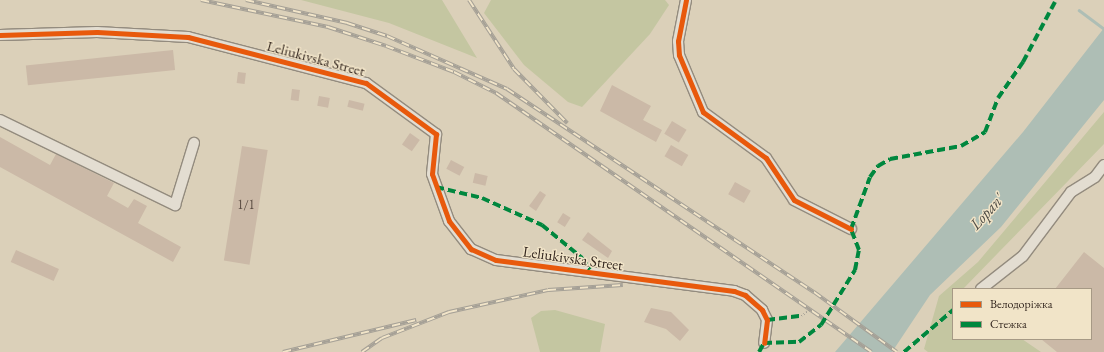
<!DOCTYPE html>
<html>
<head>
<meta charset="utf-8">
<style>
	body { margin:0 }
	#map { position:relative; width:1104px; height:352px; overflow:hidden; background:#dbd0b9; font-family:"EB Garamond",serif }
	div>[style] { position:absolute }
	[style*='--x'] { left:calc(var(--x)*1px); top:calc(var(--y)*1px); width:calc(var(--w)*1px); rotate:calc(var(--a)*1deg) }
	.green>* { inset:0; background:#c4c6a1 }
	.water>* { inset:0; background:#aebeb5 }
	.stream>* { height:2.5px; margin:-1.25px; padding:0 1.25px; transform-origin:1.25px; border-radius:1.25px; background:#aebeb5 }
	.building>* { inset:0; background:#cbb9a7; transform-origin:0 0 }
	.path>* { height:1.5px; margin-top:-0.75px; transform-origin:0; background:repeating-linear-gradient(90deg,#a5a096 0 1px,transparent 0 3px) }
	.roads { filter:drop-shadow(1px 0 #938b7e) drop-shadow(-1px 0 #938b7e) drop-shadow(0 1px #938b7e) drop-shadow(0 -1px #938b7e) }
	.minor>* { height:10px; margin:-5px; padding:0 5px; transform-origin:5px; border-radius:5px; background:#e3ddd1 }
	.rail>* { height:4px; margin-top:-2px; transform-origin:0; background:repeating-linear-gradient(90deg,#f1e4c8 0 8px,#a5a096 0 16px); box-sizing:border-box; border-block:1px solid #a5a096 }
	.quiet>* { height:4px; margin-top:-2px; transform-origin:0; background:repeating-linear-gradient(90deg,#00873e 0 8px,transparent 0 12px) }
	.cycleway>* { height:5px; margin:-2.5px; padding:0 2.5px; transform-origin:2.5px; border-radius:2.5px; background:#e8590c }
	span { translate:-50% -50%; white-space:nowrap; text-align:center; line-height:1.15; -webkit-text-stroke:3px #f1e4c8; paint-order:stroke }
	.number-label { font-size:13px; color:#5a4c42 }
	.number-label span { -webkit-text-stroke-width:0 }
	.street-label { font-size:15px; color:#352820 }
	.water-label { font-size:16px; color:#4e4c45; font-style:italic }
	.legend { position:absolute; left:952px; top:288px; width:140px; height:52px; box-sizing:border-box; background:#f1e4c8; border:1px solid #a69985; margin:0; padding:5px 7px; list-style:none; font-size:12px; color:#352820 }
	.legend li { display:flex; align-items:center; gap:8px; height:20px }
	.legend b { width:20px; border:1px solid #a69985 }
</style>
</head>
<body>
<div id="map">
	<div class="green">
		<i style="clip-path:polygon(301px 0,442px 0,477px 58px,389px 23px)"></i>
		<i style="clip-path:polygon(491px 0,665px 0,669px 5px,650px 34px,582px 107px,568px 102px,524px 65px,484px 13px)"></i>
		<i style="clip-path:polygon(1104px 112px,1104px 144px,963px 289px,953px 289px,953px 339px,1022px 339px,1041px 352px,928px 352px,924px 349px,939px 296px,978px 262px)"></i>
		<i style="clip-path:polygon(555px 310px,605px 324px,600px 352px,540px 352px,531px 318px,541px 311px)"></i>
	</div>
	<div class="water">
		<i style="clip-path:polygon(1104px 28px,1104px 100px,1001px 227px,930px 295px,892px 352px,835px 352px,1023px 132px)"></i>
	</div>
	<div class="stream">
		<i style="--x:1079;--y:10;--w:31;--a:37"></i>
	</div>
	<div class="building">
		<i style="left:173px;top:50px;width:20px;height:148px;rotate:84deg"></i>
		<i style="left:238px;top:72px;width:8px;height:11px;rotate:7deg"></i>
		<i style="clip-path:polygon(612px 85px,651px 106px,643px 120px,662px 130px,656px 142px,600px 111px)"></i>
		<i style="left:292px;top:89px;width:8px;height:11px;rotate:7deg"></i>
		<i style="left:319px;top:96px;width:11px;height:10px;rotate:10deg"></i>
		<i style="left:349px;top:100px;width:16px;height:7px;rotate:14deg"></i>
		<i style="left:672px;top:121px;width:17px;height:15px;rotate:31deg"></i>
		<i style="left:410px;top:133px;width:12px;height:14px;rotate:35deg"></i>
		<i style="clip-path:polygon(0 137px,50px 165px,56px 154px,114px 183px,107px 196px,128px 208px,134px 199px,147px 206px,138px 223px,181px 247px,173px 262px,0 167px)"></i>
		<i style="left:671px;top:145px;width:20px;height:13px;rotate:30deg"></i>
		<i style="left:242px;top:146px;width:26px;height:116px;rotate:9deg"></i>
		<i style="left:451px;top:160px;width:15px;height:10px;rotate:28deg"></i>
		<i style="left:475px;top:173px;width:13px;height:10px;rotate:13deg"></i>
		<i style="left:735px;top:182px;width:18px;height:14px;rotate:29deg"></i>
		<i style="clip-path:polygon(540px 191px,546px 195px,536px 211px,529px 206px)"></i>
		<i style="left:563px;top:213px;width:9px;height:11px;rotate:32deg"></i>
		<i style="clip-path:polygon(588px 232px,612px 251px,608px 258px,582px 240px)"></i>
		<i style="left:16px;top:250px;width:47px;height:13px;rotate:24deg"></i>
		<i style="clip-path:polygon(1084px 252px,1104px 268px,1104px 352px,1057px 352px,1041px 339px,1091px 339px,1091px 289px,1055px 289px)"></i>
		<i style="clip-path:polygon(651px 308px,671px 312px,689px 330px,680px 341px,666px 329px,644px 322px)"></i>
	</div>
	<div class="path">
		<i style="--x:801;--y:316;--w:11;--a:-34"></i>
	</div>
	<div class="roads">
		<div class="minor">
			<i style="--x:686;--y:0;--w:42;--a:101"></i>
			<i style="--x:678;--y:41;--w:14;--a:86"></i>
			<i style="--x:679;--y:55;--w:62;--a:67.2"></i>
			<i style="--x:703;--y:112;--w:78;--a:36.1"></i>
			<i style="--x:766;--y:158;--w:50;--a:56.3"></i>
			<i style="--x:794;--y:200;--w:64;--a:27"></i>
			<i style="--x:0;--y:35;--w:97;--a:-1.8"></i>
			<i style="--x:97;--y:32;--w:91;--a:3.1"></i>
			<i style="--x:188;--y:37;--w:184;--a:14.5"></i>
			<i style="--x:366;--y:83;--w:87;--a:36.1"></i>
			<i style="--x:436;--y:134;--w:40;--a:95.7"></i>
			<i style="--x:432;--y:174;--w:50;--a:70.1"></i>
			<i style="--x:449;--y:221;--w:36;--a:52"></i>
			<i style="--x:471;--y:249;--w:27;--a:24"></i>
			<i style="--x:496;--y:260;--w:240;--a:7.4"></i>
			<i style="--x:734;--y:291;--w:12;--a:20"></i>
			<i style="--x:745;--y:295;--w:23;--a:41"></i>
			<i style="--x:762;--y:310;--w:11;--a:63"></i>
			<i style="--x:767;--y:320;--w:23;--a:97"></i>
			<i style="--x:0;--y:120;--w:195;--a:25.9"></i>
			<i style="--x:175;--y:205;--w:65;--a:-73"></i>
			<i style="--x:981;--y:289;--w:53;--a:-38.2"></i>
			<i style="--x:1023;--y:256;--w:80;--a:-53.1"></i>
			<i style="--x:1071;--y:192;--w:28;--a:-32"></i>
			<i style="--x:1095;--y:177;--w:15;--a:-53"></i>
		</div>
	</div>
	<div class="rail">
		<i style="--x:201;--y:0;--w:130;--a:12"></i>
		<i style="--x:328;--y:27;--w:61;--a:18.1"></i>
		<i style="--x:386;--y:46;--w:73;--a:20.9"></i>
		<i style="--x:454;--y:72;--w:47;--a:26.6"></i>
		<i style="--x:496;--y:93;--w:456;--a:34.6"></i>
		<i style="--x:246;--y:0;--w:104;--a:12.8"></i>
		<i style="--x:347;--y:23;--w:42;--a:18"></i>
		<i style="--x:387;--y:36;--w:131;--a:23.8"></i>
		<i style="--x:507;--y:89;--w:368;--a:33.5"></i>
		<i style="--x:814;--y:292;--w:102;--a:35.9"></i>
		<i style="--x:469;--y:0;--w:82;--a:56.9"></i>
		<i style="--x:514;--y:69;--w:76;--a:45.5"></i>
		<i style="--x:283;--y:352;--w:137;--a:-13.5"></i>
		<i style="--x:362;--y:352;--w:24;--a:-35"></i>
		<i style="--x:382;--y:338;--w:72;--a:-21.2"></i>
		<i style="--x:449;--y:312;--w:101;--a:-12.5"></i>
		<i style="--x:548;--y:290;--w:75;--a:-3.8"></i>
	</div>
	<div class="quiet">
		<i style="--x:436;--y:187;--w:47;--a:13.4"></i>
		<i style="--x:482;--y:198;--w:66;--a:24.2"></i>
		<i style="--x:542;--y:225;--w:52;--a:39.5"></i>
		<i style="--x:582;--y:258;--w:14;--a:56"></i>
		<i style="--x:767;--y:320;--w:34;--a:-7"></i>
		<i style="--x:759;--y:352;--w:10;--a:-61"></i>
		<i style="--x:764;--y:343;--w:35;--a:-2"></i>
		<i style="--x:799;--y:342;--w:28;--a:-38"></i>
		<i style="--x:821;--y:325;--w:65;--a:-58.3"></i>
		<i style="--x:855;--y:270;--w:20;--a:-79"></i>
		<i style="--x:859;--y:250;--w:22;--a:-111"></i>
		<i style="--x:851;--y:229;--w:55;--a:-69.9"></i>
		<i style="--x:870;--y:177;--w:14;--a:-54"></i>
		<i style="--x:878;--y:166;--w:14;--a:-30"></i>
		<i style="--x:890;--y:159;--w:72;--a:-10.4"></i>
		<i style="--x:961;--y:146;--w:28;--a:-30"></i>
		<i style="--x:985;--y:132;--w:36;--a:-69"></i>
		<i style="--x:998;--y:98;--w:44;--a:-55.2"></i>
		<i style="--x:1023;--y:62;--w:70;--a:-62"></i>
		<i style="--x:904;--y:352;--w:65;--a:-40.6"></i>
	</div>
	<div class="cycleway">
		<i style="--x:686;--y:0;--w:42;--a:101"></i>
		<i style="--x:678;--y:41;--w:14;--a:86"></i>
		<i style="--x:679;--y:55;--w:62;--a:67.2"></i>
		<i style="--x:703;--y:112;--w:78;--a:36.1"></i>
		<i style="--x:766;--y:158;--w:50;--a:56.3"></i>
		<i style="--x:794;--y:200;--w:64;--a:27"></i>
		<i style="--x:0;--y:35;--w:97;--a:-1.8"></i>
		<i style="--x:97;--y:32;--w:91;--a:3.1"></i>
		<i style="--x:188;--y:37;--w:184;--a:14.5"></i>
		<i style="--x:366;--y:83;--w:87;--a:36.1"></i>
		<i style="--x:436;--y:134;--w:40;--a:95.7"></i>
		<i style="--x:432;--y:174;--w:50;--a:70.1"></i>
		<i style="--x:449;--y:221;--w:36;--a:52"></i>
		<i style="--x:471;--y:249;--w:27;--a:24"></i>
		<i style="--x:496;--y:260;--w:240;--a:7.4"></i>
		<i style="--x:734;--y:291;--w:12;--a:20"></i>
		<i style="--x:745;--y:295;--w:23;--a:41"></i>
		<i style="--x:762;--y:310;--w:11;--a:63"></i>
		<i style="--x:767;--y:320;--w:23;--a:97"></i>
	</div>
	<div class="number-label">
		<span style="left:246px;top:205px">1/1</span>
	</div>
	<div class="street-label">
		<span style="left:316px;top:58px;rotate:15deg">Leliukivska Street</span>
		<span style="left:573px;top:258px;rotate:8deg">Leliukivska Street</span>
	</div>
	<div class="water-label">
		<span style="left:987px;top:212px;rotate:-48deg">Lopan'</span>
	</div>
	<ul class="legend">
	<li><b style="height:5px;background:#e8590c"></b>Велодоріжка</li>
	<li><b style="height:5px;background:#00873e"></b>Стежка</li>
	</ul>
</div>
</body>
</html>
